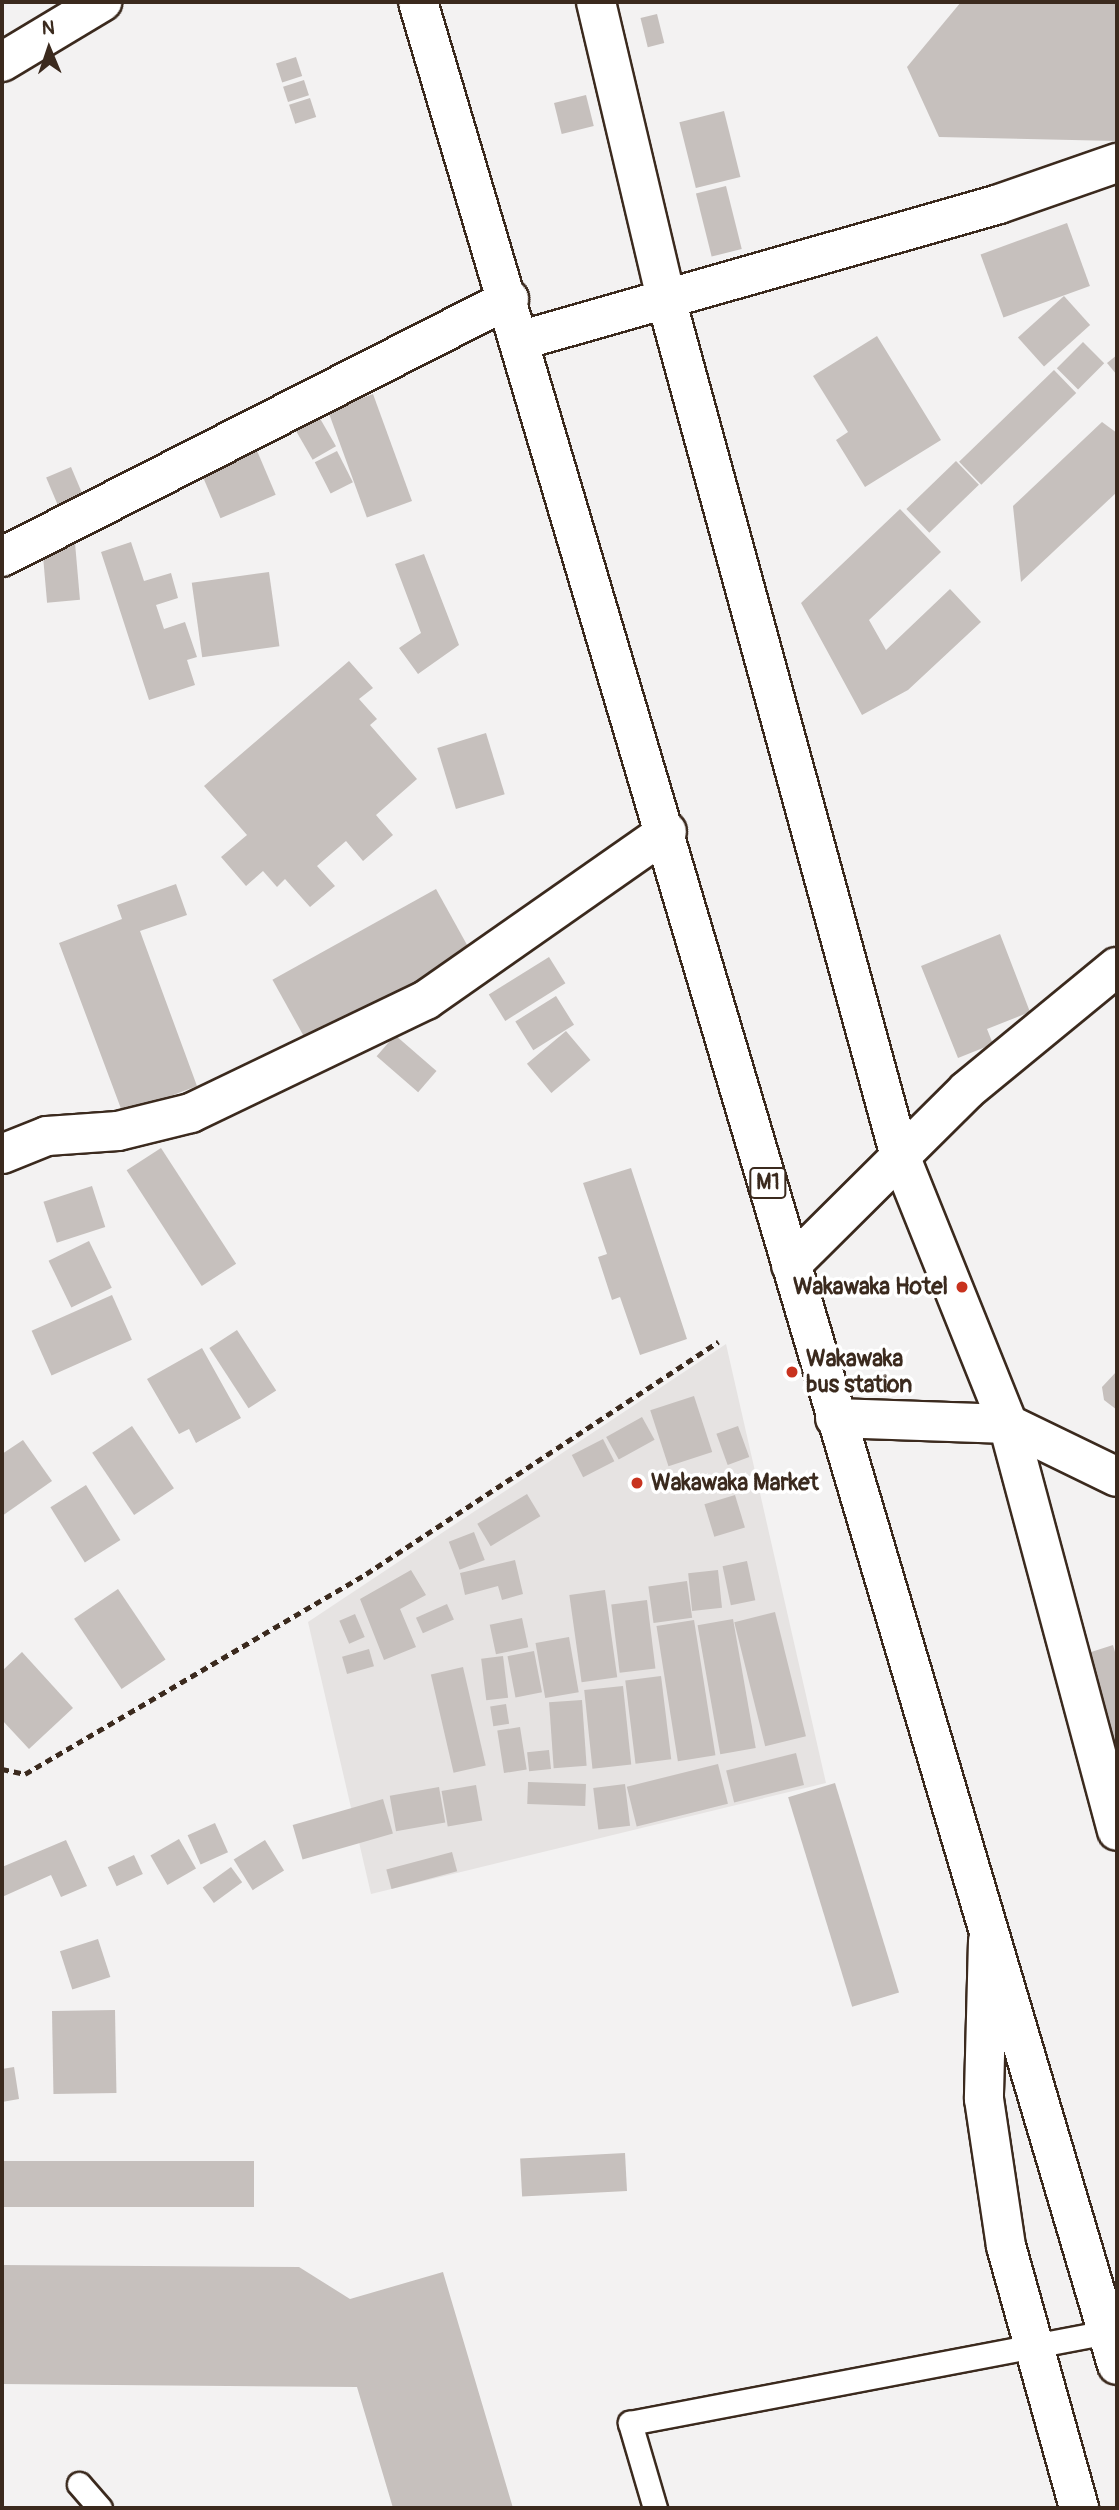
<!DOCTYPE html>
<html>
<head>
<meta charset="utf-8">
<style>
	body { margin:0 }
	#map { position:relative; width:1119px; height:2510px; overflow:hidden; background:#f3f2f2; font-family:Pangolin,sans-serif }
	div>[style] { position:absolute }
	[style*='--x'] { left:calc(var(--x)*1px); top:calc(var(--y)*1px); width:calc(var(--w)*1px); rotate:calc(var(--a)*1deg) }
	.built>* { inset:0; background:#e6e3e2 }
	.building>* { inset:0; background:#c6c0bd; transform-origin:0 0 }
	.path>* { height:4.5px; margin-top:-2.25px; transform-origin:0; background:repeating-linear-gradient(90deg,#3b2a1e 0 7px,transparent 0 12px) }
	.roads { filter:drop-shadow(2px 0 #3b2a1e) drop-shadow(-2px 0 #3b2a1e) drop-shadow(0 2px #3b2a1e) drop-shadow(0 -2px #3b2a1e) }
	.lane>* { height:23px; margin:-11.5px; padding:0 11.5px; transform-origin:11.5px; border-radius:11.5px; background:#fff }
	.street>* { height:38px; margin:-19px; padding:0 19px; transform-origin:19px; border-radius:19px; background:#fff }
	.highway>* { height:38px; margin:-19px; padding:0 19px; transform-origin:19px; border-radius:19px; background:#fff }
	.dots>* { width:19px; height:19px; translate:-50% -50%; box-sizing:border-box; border:4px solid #fff; border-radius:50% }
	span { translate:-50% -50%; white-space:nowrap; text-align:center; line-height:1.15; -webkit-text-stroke:7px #fff; paint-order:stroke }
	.shield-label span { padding:2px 5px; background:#fff; border:2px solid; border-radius:5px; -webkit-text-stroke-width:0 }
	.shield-label { font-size:21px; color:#3b2a1e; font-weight:700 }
	.poi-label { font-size:23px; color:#3b2a1e; font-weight:700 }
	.right { translate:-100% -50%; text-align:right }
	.left { translate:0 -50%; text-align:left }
	.frame { position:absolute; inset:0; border:4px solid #3b2a1e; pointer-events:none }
	.north { position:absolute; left:14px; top:14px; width:70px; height:70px; -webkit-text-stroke:5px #fff; paint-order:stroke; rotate:358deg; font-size:19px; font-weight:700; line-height:28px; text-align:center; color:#3b2a1e }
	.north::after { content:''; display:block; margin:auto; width:24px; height:32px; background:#3b2a1e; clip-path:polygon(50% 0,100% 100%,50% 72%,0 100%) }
</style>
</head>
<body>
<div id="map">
	<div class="built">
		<i style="clip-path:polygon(726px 1344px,826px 1783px,371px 1894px,308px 1622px)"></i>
	</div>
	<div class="building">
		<i style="clip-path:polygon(961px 2px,1117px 2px,1117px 141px,939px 137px,907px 67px)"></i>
		<i style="left:657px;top:14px;width:30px;height:17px;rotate:76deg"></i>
		<i style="left:296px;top:57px;width:20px;height:21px;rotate:72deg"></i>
		<i style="left:304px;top:80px;width:16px;height:22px;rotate:72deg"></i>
		<i style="left:586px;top:95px;width:32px;height:33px;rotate:76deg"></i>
		<i style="left:310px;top:98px;width:20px;height:22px;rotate:72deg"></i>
		<i style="left:724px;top:111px;width:68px;height:46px;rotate:76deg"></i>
		<i style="left:726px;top:186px;width:65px;height:31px;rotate:76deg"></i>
		<i style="left:1067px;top:223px;width:67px;height:92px;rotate:70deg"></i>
		<i style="left:1064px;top:296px;width:39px;height:62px;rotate:48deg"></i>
		<i style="clip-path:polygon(877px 336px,941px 440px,865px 487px,836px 440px,848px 432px,813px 376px)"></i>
		<i style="left:1083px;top:342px;width:30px;height:37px;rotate:45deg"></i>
		<i style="clip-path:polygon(1117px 355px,1117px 375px,1107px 363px)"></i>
		<i style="left:1054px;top:370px;width:32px;height:132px;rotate:46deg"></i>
		<i style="left:373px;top:394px;width:114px;height:48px;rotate:70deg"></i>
		<i style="left:318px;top:415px;width:36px;height:27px;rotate:60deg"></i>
		<i style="clip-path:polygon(1102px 422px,1117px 433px,1117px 492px,1021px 582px,1013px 506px)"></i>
		<i style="left:255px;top:446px;width:53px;height:60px;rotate:67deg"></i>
		<i style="left:337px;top:451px;width:35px;height:25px;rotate:63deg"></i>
		<i style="left:956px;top:461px;width:33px;height:69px;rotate:46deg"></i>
		<i style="left:71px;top:467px;width:39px;height:27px;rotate:67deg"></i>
		<i style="clip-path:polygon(900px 509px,941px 552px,869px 620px,886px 650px,950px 589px,981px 622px,908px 690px,862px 715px,801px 603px)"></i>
		<i style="clip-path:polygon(131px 542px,144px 581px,171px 573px,178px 598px,156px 605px,164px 629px,185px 622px,197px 657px,187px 660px,195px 685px,149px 700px,101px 552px)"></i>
		<i style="left:75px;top:543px;width:57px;height:33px;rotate:85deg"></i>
		<i style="clip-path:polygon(424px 554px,459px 645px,418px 674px,399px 648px,421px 633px,395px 564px)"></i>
		<i style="left:269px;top:572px;width:75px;height:78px;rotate:82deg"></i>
		<i style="clip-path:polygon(349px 661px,373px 688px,359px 699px,377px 719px,370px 725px,417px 779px,376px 815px,393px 835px,363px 861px,346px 841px,317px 866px,335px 886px,310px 907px,285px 879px,277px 887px,263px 871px,246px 886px,221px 857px,247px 835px,204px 786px)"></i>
		<i style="left:486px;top:733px;width:64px;height:51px;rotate:73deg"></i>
		<i style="clip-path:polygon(176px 884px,187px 915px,140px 931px,197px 1086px,123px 1114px,59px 943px,122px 919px,117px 905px)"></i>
		<i style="left:436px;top:889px;width:71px;height:187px;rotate:61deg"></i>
		<i style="clip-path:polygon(1000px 934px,1030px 1012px,987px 1029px,993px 1044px,958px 1058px,921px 966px)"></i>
		<i style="left:549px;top:957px;width:31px;height:71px;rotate:58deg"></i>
		<i style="left:556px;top:996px;width:34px;height:48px;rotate:58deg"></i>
		<i style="left:566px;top:1031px;width:38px;height:51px;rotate:50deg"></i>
		<i style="left:395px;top:1035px;width:55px;height:28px;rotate:41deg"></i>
		<i style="left:161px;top:1148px;width:138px;height:41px;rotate:57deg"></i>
		<i style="clip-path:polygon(631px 1168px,687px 1339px,640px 1355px,620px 1297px,612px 1300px,598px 1257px,607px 1254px,583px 1183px)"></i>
		<i style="left:92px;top:1186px;width:43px;height:51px;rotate:72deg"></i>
		<i style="left:89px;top:1241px;width:52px;height:45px;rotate:64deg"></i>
		<i style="left:112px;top:1295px;width:49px;height:88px;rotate:66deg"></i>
		<i style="left:237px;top:1330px;width:72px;height:33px;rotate:57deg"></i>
		<i style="clip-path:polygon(202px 1348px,241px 1418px,196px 1443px,189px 1429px,179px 1434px,147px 1379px)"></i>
		<i style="clip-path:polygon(1117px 1371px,1117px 1410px,1104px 1400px,1102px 1387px)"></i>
		<i style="left:694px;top:1396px;width:59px;height:46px;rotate:72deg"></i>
		<i style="left:642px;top:1417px;width:26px;height:41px;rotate:61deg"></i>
		<i style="left:132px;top:1426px;width:75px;height:48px;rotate:56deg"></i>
		<i style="left:738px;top:1426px;width:33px;height:23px;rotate:70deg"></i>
		<i style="left:603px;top:1439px;width:25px;height:35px;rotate:63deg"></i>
		<i style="clip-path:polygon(23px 1440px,52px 1481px,2px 1516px,2px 1454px)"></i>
		<i style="left:86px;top:1485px;width:65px;height:42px;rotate:58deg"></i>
		<i style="left:527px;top:1494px;width:26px;height:58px;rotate:59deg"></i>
		<i style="left:735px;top:1495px;width:34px;height:32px;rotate:73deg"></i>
		<i style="left:474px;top:1532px;width:30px;height:27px;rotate:69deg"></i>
		<i style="clip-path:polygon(515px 1560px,523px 1594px,502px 1600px,498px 1586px,465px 1595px,460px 1573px)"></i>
		<i style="left:747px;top:1561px;width:40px;height:25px;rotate:78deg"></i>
		<i style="clip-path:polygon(411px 1570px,426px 1595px,400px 1609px,416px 1647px,384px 1660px,360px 1599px)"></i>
		<i style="left:718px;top:1570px;width:38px;height:30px;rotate:84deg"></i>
		<i style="left:687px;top:1581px;width:37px;height:39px;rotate:82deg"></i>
		<i style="left:118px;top:1589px;width:85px;height:53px;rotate:56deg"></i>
		<i style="left:605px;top:1590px;width:88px;height:36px;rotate:82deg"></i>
		<i style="left:647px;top:1600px;width:69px;height:36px;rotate:83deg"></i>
		<i style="left:447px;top:1604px;width:17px;height:34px;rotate:66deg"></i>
		<i style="left:775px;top:1612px;width:128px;height:42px;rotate:76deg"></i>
		<i style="left:355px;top:1614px;width:25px;height:17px;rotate:67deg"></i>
		<i style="left:522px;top:1618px;width:30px;height:33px;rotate:78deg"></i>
		<i style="left:733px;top:1619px;width:131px;height:36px;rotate:80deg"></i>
		<i style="left:694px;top:1620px;width:137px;height:38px;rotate:81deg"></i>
		<i style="left:569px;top:1637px;width:56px;height:34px;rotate:80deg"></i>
		<i style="clip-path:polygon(1113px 1645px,1117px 1659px,1117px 1760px,1085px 1654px)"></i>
		<i style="left:369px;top:1649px;width:18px;height:28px;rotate:74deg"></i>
		<i style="left:534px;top:1651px;width:42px;height:27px;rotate:79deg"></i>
		<i style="clip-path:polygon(22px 1652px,73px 1708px,29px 1749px,2px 1720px,2px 1671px)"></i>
		<i style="left:503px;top:1656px;width:42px;height:22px;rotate:83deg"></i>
		<i style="left:463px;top:1667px;width:101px;height:33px;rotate:77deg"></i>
		<i style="left:661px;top:1676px;width:84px;height:36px;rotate:83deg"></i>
		<i style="left:623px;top:1686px;width:79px;height:39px;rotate:84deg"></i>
		<i style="left:582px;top:1700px;width:66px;height:33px;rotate:86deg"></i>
		<i style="left:506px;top:1704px;width:20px;height:16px;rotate:81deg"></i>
		<i style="left:520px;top:1727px;width:43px;height:23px;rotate:81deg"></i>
		<i style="left:549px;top:1750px;width:19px;height:22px;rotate:84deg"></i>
		<i style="left:796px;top:1753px;width:33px;height:72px;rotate:76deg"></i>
		<i style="left:718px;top:1764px;width:41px;height:94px;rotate:76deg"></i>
		<i style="left:528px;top:1782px;width:58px;height:22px;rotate:2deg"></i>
		<i style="left:835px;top:1783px;width:219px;height:49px;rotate:73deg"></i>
		<i style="left:625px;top:1784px;width:42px;height:32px;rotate:83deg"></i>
		<i style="left:476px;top:1785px;width:36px;height:35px;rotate:80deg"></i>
		<i style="left:439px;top:1787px;width:36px;height:50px;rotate:80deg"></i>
		<i style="left:383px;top:1799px;width:36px;height:94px;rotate:74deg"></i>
		<i style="left:215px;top:1823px;width:32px;height:30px;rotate:66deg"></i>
		<i style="left:179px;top:1839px;width:34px;height:33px;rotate:60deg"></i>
		<i style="clip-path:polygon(66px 1840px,87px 1886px,61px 1897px,51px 1875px,2px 1897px,2px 1867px)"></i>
		<i style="left:265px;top:1840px;width:36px;height:37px;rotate:58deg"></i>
		<i style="left:452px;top:1852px;width:20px;height:68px;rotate:75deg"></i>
		<i style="left:134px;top:1855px;width:21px;height:29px;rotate:65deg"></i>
		<i style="left:231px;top:1867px;width:19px;height:35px;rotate:54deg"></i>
		<i style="left:98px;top:1939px;width:40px;height:40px;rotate:72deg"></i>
		<i style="left:115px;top:2010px;width:83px;height:63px;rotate:89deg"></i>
		<i style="clip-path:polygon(14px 2067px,19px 2099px,2px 2102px,2px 2069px)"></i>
		<i style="left:625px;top:2153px;width:38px;height:105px;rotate:87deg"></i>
		<i style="left:2px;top:2161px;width:252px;height:46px"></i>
		<i style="clip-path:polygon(2px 2265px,299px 2267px,350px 2299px,443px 2272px,513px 2508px,393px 2508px,357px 2387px,2px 2384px)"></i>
	</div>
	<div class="path">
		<i style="--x:2;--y:1769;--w:24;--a:12"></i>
		<i style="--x:25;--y:1774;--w:395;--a:-30.4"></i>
		<i style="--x:366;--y:1574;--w:422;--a:-33.4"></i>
	</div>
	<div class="roads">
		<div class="lane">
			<i style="--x:79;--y:2484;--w:32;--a:49"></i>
			<i style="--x:655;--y:2508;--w:89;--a:-106.4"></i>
			<i style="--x:630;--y:2423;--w:487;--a:-10.8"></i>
		</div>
		<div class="street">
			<i style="--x:596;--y:2;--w:305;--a:76.7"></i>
			<i style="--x:666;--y:299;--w:885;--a:74.74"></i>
			<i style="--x:899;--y:1153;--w:292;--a:68.1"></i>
			<i style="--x:1008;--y:1424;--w:421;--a:75"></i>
			<i style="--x:2;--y:62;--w:117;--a:-31"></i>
			<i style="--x:522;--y:340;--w:496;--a:-15.9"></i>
			<i style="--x:999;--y:204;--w:125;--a:-19.2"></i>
			<i style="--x:2;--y:557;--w:569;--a:-26.97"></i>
			<i style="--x:2;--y:1154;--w:48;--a:-21.8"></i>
			<i style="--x:47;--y:1136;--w:71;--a:-4"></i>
			<i style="--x:118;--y:1131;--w:75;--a:-13.9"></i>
			<i style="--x:191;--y:1113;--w:261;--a:-25.7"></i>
			<i style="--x:426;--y:1000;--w:294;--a:-35"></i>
			<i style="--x:791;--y:1265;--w:248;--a:-44.8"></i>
			<i style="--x:967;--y:1090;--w:194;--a:-39.4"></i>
			<i style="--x:835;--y:1418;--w:173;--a:2"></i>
			<i style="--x:1008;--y:1424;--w:121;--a:25.9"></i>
			<i style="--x:988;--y:1941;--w:158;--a:91.5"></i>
			<i style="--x:984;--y:2099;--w:149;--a:81.5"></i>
			<i style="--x:1006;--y:2246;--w:272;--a:74.4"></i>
		</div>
		<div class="highway">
			<i style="--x:418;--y:2;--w:2464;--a:73.52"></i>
		</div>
	</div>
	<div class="dots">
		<i style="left:962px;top:1287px;background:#c8321e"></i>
		<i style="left:792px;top:1372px;background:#c8321e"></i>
		<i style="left:637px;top:1483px;background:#c8321e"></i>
	</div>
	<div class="shield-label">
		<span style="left:768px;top:1183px">M1</span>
	</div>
	<div class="poi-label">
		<span class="right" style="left:948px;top:1287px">Wakawaka Hotel</span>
		<span class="left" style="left:806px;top:1372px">Wakawaka<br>bus station</span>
		<span class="left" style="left:651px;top:1483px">Wakawaka Market</span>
	</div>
	<div class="frame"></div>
	<div class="north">N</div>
</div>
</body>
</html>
